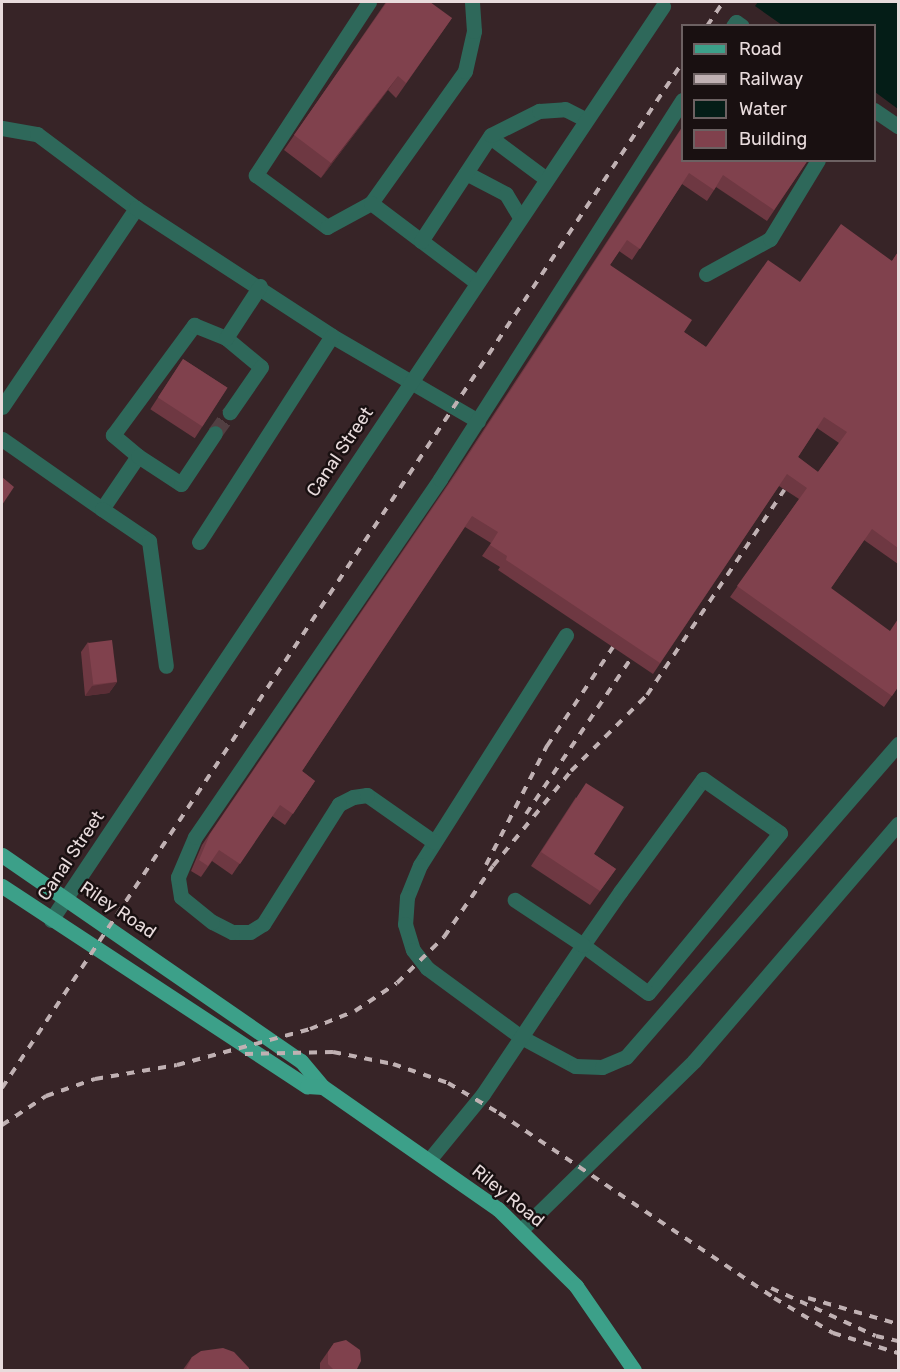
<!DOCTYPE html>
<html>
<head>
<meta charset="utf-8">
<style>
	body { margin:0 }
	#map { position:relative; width:900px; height:1372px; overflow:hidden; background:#372427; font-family:Rubik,sans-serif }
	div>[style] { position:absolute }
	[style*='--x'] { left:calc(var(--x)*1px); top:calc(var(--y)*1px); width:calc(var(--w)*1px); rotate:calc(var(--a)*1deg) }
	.water>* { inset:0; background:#041d17 }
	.minor-tunnel>* { height:15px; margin-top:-7.5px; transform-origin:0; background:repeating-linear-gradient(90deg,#523f42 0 15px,transparent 0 23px) }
	.minor>* { height:15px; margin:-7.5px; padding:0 7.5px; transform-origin:7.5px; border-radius:7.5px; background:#2e685a }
	.major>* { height:15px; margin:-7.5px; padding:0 7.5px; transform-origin:7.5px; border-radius:7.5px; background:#3ca089 }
	.rail>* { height:4px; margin-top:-2px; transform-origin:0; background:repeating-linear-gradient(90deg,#c0b1b3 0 8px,transparent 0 16px) }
	.wall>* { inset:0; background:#6e3842; transform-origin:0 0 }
	.shaded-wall>* { inset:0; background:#5a2e36 }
	.building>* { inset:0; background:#80414d; transform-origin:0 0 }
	span { translate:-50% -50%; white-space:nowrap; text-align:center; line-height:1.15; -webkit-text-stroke:5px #191011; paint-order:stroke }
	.street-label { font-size:18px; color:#e8dbdc }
	.frame { position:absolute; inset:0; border:3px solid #e8dbdc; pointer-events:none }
	.legend { position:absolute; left:681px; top:24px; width:195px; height:138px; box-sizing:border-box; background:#191011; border:2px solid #6c6162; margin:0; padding:8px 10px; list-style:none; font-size:18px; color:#e8dbdc }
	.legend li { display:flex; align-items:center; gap:12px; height:30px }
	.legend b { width:30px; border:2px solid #6c6162 }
</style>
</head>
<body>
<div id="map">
	<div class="water">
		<i style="clip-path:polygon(758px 2px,898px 2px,898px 109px,875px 92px,874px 26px,782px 25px,755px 6px)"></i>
	</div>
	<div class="minor-tunnel">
		<i style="--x:215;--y:433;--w:26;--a:-54"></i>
	</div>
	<div class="minor">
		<i style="--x:369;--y:2;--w:207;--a:123.2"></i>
		<i style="--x:256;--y:175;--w:88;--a:36.2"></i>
		<i style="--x:327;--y:227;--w:50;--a:-28.6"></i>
		<i style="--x:371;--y:203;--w:162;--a:-54.5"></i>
		<i style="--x:465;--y:71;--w:41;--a:-77.3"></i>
		<i style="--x:474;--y:31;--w:29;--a:-94"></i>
		<i style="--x:733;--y:26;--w:5;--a:-53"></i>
		<i style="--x:736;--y:22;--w:7;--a:34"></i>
		<i style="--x:874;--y:110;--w:29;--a:34"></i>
		<i style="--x:2;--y:128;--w:36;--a:10"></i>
		<i style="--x:37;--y:134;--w:124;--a:36.8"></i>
		<i style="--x:490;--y:137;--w:69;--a:36.7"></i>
		<i style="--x:466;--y:173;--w:45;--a:27.7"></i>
		<i style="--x:506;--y:194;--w:27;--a:59"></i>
		<i style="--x:371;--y:203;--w:131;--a:37"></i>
		<i style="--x:421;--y:241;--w:127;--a:-56.6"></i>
		<i style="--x:491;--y:135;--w:54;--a:-26.6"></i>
		<i style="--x:539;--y:111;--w:26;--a:-4"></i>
		<i style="--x:565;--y:109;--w:22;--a:27"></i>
		<i style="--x:706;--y:274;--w:73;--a:-28.7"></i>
		<i style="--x:770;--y:239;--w:92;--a:-58.7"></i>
		<i style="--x:226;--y:338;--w:45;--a:39.6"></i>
		<i style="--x:261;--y:367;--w:55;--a:124.6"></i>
		<i style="--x:2;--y:407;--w:240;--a:-56"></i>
		<i style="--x:136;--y:208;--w:234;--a:33.1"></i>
		<i style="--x:332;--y:336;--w:169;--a:30.2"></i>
		<i style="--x:2;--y:439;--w:122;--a:35"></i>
		<i style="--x:102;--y:509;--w:64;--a:-55.8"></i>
		<i style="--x:138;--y:456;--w:33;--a:-140"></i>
		<i style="--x:113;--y:435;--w:137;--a:-53.6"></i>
		<i style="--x:194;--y:325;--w:35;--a:22"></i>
		<i style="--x:226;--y:338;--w:62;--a:-56.8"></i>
		<i style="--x:138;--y:456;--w:51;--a:33.1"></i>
		<i style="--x:181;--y:484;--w:61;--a:-56.3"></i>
		<i style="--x:102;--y:509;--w:57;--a:34.2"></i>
		<i style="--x:149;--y:541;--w:126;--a:82.3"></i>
		<i style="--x:199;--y:542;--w:245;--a:-57.2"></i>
		<i style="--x:566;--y:635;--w:272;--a:122.4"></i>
		<i style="--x:420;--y:865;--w:35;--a:112"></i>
		<i style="--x:407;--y:897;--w:27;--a:94"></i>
		<i style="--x:405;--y:924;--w:27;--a:73"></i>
		<i style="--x:413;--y:950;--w:23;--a:52"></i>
		<i style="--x:427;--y:968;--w:117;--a:36.3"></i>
		<i style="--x:521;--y:1037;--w:61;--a:28.2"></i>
		<i style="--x:575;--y:1066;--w:27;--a:2"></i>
		<i style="--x:602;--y:1067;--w:26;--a:-23"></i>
		<i style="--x:626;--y:1057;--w:415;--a:-49"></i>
		<i style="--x:434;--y:842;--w:82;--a:-145"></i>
		<i style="--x:367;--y:795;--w:14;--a:172"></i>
		<i style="--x:353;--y:797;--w:16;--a:153"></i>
		<i style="--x:339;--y:804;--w:142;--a:122.3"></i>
		<i style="--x:263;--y:924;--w:15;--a:148"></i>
		<i style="--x:250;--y:932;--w:18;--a:180"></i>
		<i style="--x:232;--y:932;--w:22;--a:-153"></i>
		<i style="--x:212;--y:922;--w:40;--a:-141"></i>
		<i style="--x:181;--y:897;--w:20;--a:-99"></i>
		<i style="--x:178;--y:877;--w:43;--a:-67"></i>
		<i style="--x:195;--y:837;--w:434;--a:-55.6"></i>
		<i style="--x:440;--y:479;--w:450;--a:-57.4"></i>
		<i style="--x:51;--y:920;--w:1100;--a:-56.19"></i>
		<i style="--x:429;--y:1160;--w:85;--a:-50.7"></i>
		<i style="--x:483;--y:1094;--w:124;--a:-56.2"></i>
		<i style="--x:552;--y:991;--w:55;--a:-56"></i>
		<i style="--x:583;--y:945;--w:65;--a:-55.1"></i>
		<i style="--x:620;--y:892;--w:140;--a:-53.7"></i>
		<i style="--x:703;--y:779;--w:94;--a:35"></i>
		<i style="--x:780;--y:833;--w:207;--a:129.5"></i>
		<i style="--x:648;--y:993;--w:81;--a:-143.6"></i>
		<i style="--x:583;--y:945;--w:82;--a:-146.5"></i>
		<i style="--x:521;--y:1230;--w:242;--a:-44.3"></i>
		<i style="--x:694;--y:1061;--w:313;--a:-49.3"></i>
	</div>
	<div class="major">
		<i style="--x:2;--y:855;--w:363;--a:34.6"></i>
		<i style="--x:301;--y:1061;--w:34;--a:50"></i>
		<i style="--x:323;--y:1087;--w:213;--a:34.9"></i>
		<i style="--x:498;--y:1209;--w:110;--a:44.6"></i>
		<i style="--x:576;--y:1286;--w:102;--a:55.4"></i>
		<i style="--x:2;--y:886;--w:365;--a:33.3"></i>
		<i style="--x:307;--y:1086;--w:16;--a:4"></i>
	</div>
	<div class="rail">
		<i style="--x:707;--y:26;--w:29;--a:-56"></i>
		<i style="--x:526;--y:814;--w:186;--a:-56"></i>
		<i style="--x:486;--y:865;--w:134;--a:-62.9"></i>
		<i style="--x:547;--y:746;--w:119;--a:-56.3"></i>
		<i style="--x:245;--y:1054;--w:88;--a:-1.3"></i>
		<i style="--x:333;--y:1052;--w:61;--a:11.3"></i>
		<i style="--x:393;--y:1064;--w:58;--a:19.1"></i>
		<i style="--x:448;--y:1083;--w:59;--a:30.5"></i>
		<i style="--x:499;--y:1113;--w:331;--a:33.9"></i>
		<i style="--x:774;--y:1298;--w:69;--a:30.7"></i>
		<i style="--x:833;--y:1333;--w:68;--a:17.1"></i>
		<i style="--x:2;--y:1088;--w:1230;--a:-56.44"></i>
		<i style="--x:2;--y:1125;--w:53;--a:-33.4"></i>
		<i style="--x:46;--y:1096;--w:52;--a:-19.1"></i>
		<i style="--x:95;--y:1079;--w:83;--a:-9.7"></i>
		<i style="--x:177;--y:1065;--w:138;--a:-15.1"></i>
		<i style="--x:310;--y:1029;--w:48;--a:-21.8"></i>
		<i style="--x:355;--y:1011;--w:50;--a:-33.7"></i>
		<i style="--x:397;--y:983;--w:66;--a:-44.4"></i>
		<i style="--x:444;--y:937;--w:86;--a:-55.4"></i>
		<i style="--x:493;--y:866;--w:123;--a:-50.6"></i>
		<i style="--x:571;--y:771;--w:107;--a:-45"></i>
		<i style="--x:647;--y:695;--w:247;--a:-56.2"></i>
		<i style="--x:771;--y:1288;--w:115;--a:24.6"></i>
		<i style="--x:876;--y:1336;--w:23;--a:13"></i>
		<i style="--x:808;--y:1298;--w:94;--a:16.1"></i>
	</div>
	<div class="wall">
		<i style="clip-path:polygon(386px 2px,452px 18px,396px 98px,388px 90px,321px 178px,284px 150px)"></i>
		<i style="clip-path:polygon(evenodd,682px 127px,808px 160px,767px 221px,716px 187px,707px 201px,682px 184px,632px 260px,619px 251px,610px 265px,684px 332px,706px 347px,800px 282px,892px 261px,898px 252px,898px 564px,864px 540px,831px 588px,898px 687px,884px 707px,730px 597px,799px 499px,779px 486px,653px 674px,498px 570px,500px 567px,482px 556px,491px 543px,465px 527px,302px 771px,315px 781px,285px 825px,272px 816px,232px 875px,212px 861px,201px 877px,191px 871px,202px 845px,448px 484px,682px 127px,817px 428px,839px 443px,818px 472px,798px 457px,817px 428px)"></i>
		<i style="left:183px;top:359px;width:53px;height:60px;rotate:33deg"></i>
		<i style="clip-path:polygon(88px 642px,117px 682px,109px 693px,85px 696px,81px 652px)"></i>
		<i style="clip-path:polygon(576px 797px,594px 854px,616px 869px,590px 905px,531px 866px)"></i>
		<i style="clip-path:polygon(334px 1343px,356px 1371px,320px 1371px,320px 1363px)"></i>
		<i style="clip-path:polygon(192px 1357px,249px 1371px,182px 1371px)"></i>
	</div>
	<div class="shaded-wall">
		<i style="clip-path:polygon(398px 76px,388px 90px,321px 178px,331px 163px)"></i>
		<i style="clip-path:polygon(117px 682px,109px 693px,85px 696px,92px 686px)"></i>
	</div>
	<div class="building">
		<i style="clip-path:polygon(387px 2px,430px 2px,452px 18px,406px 83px,398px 76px,331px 163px,294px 135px)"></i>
		<i style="clip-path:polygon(evenodd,682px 128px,682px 160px,808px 160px,774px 210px,723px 175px,714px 190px,689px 173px,640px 249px,627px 240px,610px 265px,692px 320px,684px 332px,706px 347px,768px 260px,800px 282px,841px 224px,892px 261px,898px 252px,898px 548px,872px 529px,831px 588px,890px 631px,898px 619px,898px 687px,892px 696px,737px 586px,807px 488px,787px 474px,660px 663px,506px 560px,507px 556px,490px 545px,498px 532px,472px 516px,302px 771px,315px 781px,293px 814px,280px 805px,240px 864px,219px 850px,208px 866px,199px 860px,210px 834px,456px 474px,682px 128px,824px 417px,847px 432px,818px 472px,798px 457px,824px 417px)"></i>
		<i style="left:183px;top:359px;width:53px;height:46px;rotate:33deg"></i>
		<i style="clip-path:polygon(2px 477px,14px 487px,2px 505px)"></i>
		<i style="left:112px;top:640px;width:42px;height:24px;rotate:83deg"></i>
		<i style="clip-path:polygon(586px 783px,624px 807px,594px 854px,616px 869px,600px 891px,541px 852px)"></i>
		<i style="clip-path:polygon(346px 1340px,360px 1350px,361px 1361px,356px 1371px,335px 1371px,328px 1364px,328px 1352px,334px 1343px)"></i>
		<i style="clip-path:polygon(223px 1348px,234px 1352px,249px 1368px,249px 1371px,185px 1371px,192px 1357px,201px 1351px)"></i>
	</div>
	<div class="street-label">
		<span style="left:340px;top:452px;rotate:-56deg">Canal Street</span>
		<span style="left:71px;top:856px;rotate:-56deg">Canal Street</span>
		<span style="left:118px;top:910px;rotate:34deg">Riley Road</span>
		<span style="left:508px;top:1196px;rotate:39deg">Riley Road</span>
	</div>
	<div class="frame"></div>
	<ul class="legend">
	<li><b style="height:8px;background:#3ca089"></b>Road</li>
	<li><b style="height:8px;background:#c0b1b3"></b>Railway</li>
	<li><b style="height:16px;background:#041d17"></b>Water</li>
	<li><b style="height:16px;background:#80414d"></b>Building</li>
	</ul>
</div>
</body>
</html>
